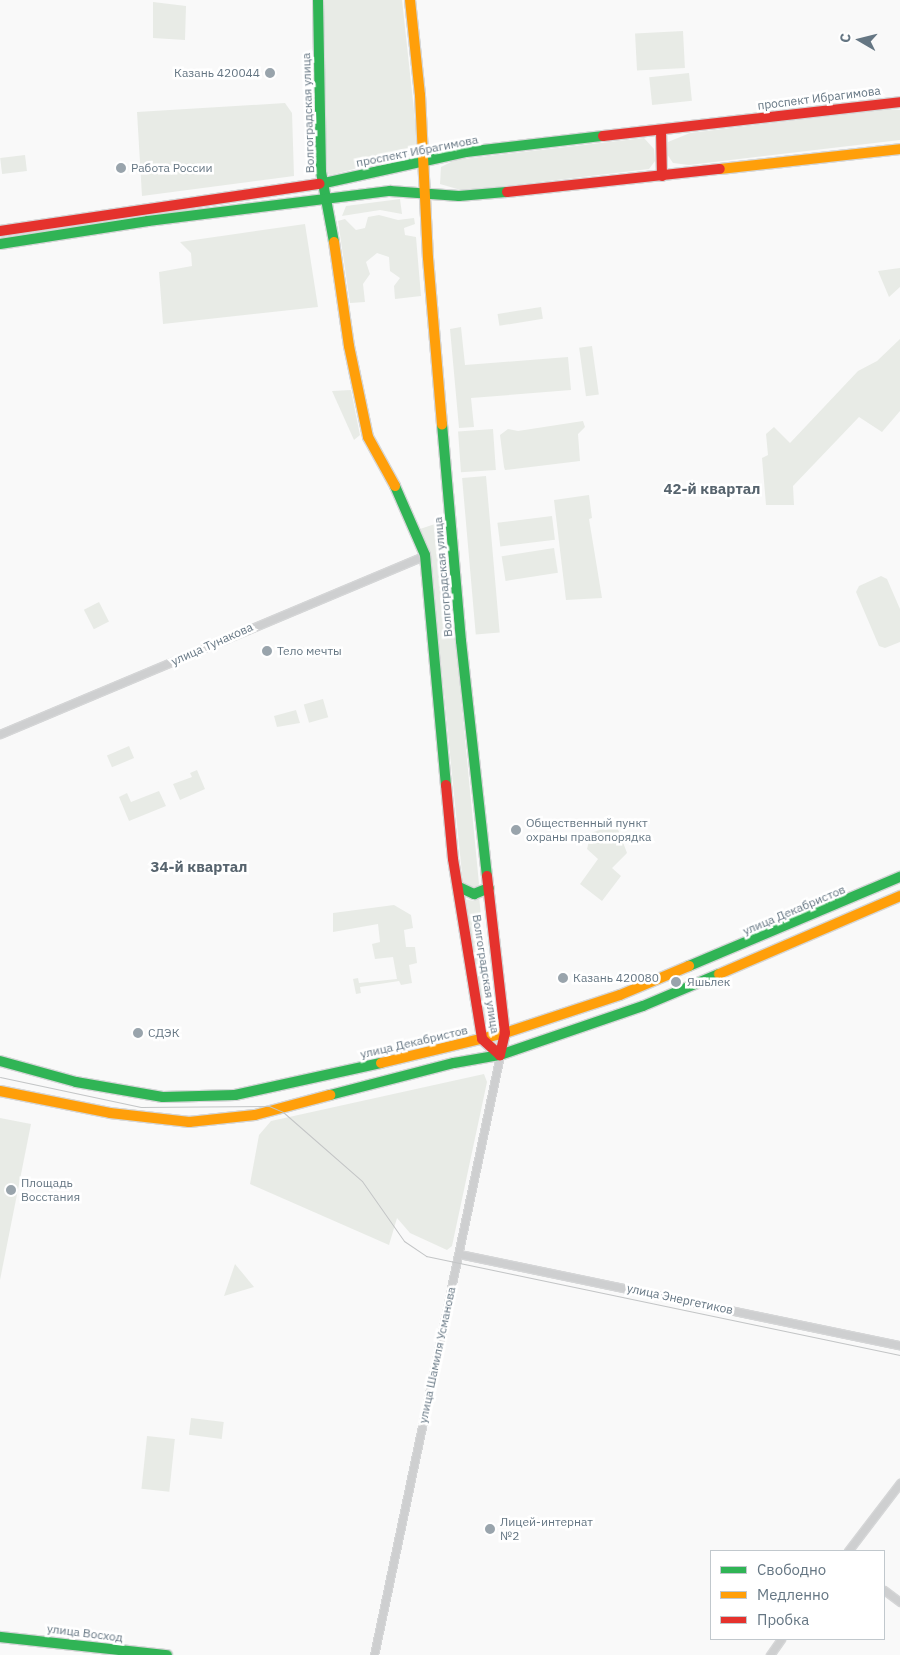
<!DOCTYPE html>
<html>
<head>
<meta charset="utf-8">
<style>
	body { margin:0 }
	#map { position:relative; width:900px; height:1655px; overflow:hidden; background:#f9f9f9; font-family:"IBM Plex Sans",sans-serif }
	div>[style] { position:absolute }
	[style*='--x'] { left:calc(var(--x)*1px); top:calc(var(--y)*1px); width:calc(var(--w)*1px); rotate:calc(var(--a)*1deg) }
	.green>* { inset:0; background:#e8ebe6; transform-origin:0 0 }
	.roads { filter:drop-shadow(1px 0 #d5d6d7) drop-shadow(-1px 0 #d5d6d7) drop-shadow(0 1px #d5d6d7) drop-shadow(0 -1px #d5d6d7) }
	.street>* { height:7px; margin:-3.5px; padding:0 3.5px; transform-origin:3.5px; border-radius:3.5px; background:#cecfd0 }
	.fast>* { height:10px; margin:-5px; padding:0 5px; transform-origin:5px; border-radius:5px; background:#30b455 }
	.slow>* { height:10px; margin:-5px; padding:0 5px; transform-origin:5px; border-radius:5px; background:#ff9f0a }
	.jam>* { height:10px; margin:-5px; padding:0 5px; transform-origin:5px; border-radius:5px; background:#e5322d }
	.tram>* { height:1px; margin:-0.5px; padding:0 0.5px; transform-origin:0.5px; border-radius:0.5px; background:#c3c5c6 }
	.dots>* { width:14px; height:14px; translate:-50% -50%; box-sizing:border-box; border:2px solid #fff; border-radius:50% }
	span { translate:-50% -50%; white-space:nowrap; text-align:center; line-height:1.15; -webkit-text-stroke:5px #fff; paint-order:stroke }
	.poi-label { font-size:12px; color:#657683 }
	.right { translate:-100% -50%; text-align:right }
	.left { translate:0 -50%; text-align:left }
	.street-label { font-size:12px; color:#657683 }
	.quarter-label { font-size:15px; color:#57646e; font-weight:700 }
	.legend { position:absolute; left:710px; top:1550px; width:175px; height:90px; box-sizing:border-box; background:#fff; border:1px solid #c1c8cd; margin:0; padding:6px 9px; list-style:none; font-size:15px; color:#657683 }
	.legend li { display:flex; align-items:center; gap:10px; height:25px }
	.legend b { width:25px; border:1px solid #c1c8cd }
	.north { position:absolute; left:835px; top:15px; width:50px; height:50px; -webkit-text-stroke:4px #fff; paint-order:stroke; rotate:278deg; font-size:14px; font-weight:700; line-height:20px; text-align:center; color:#657683 }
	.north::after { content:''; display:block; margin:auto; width:18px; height:22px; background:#657683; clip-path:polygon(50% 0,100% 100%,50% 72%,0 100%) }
</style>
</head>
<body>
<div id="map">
	<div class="green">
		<i style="clip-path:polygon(323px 0,402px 0,417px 138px,415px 153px,331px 175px,326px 174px)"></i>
		<i style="clip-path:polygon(153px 2px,186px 6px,185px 40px,153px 38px)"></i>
		<i style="left:683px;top:31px;width:37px;height:48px;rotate:87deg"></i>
		<i style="left:689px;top:73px;width:28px;height:40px;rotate:84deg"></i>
		<i style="clip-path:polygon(285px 103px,292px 113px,294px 176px,142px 196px,137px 112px)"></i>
		<i style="clip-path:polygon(890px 109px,900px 110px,900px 140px,689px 165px,673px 163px,667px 154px,668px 142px,690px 133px)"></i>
		<i style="clip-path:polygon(644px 138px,654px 149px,655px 161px,649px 169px,489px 188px,461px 190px,440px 184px,441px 167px,455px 160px)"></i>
		<i style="left:25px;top:155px;width:16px;height:25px;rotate:83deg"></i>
		<i style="clip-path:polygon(400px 199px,402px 214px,380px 210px,342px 216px,346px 206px)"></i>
		<i style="clip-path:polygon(379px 215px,398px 220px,414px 218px,415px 224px,404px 228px,405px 235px,416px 237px,421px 296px,395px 299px,394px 286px,400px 278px,390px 271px,389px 257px,377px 253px,366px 262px,370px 274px,363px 284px,365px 302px,350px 303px,338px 221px,345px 219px,356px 230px,365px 228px,368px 217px)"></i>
		<i style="clip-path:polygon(305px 224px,318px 307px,163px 324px,159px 272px,192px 266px,191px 253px,180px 242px)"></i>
		<i style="clip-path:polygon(900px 268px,900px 287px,889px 297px,878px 271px)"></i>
		<i style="left:541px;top:307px;width:12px;height:44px;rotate:81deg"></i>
		<i style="clip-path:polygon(461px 327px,465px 365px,568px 357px,571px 390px,471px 398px,474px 427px,459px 428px,450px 329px)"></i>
		<i style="clip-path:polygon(900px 339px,900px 411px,882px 432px,859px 417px,793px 486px,794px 505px,766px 505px,762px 458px,768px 455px,766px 434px,774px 427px,790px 443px,858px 371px,877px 361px)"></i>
		<i style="left:592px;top:346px;width:49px;height:13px;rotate:82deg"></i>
		<i style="clip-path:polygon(351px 390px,360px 435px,354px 440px,332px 391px)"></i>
		<i style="clip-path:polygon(583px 421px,585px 427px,578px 434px,580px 461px,505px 470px,504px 467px,500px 435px,508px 429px,518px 431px)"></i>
		<i style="left:493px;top:429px;width:41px;height:35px;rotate:86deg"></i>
		<i style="left:486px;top:476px;width:157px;height:24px;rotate:85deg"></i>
		<i style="clip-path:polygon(589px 495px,592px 518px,589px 519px,602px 598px,566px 600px,554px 500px)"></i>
		<i style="left:552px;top:516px;width:24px;height:55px;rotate:83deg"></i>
		<i style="clip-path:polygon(444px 521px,479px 884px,475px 890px,463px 884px,431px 564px,420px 529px)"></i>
		<i style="left:554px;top:548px;width:25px;height:53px;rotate:81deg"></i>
		<i style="clip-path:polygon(881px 576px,887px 579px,900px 609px,900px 642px,885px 648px,879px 646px,856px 592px,859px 586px)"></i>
		<i style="left:99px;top:602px;width:22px;height:17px;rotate:63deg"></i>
		<i style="left:323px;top:699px;width:19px;height:20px;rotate:74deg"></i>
		<i style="clip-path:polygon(296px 710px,300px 723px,277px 727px,274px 716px)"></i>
		<i style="left:129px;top:746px;width:13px;height:24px;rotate:67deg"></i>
		<i style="clip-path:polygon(197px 770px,205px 789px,180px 800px,173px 784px,192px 777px,190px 773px)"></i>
		<i style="clip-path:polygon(159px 791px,166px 806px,129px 821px,119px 797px,127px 793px,131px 802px)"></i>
		<i style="clip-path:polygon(616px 824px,627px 853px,612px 868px,621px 876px,602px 901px,580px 884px,598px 859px,587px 849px,591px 833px)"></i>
		<i style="clip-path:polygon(479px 896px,490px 1007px,490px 1018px,487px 1022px,482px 1020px,464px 899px,474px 901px)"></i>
		<i style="clip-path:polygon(394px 905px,411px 915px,413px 928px,404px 930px,406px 947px,415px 947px,417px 963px,409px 965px,412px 983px,401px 985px,399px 981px,360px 987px,361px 993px,356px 994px,353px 979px,358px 978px,359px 983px,397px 979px,393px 957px,375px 959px,372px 944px,380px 942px,378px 924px,333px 932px,333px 913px)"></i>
		<i style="clip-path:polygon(484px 1074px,487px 1082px,452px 1246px,447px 1250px,410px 1233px,397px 1218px,389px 1245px,250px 1184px,259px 1135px,271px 1121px)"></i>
		<i style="clip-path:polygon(0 1118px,31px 1124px,0 1280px)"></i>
		<i style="clip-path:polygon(235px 1264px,254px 1287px,224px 1296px)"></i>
		<i style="left:191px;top:1418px;width:33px;height:17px;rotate:7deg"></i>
		<i style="left:147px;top:1436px;width:28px;height:53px;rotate:6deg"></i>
	</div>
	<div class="roads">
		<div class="street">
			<i style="--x:0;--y:734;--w:461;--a:-22.8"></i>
			<i style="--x:459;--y:1254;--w:450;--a:11.7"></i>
			<i style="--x:848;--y:1551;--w:86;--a:-52.6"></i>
			<i style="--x:884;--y:1590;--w:20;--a:37"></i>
			<i style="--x:374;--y:1655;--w:613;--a:-78.14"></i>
			<i style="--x:770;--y:1655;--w:19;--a:-55"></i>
		</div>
		<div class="fast">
			<i style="--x:318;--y:0;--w:172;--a:89"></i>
			<i style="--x:321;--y:172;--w:71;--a:79.5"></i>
			<i style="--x:320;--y:184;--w:149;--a:-12.4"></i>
			<i style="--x:466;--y:152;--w:138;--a:-6.7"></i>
			<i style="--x:0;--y:244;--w:150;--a:-8.8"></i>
			<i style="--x:148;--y:221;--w:244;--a:-7.1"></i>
			<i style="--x:390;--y:191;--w:69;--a:4.1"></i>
			<i style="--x:459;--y:196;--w:48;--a:-4.8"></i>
			<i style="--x:442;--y:424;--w:218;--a:85"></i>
			<i style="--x:461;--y:641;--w:236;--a:83.7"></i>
			<i style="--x:395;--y:486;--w:75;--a:66.5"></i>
			<i style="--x:425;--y:555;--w:231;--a:84.8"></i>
			<i style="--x:459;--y:887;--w:17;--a:25"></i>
			<i style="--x:474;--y:894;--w:16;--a:-22"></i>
			<i style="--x:689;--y:966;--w:229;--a:-22.9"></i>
			<i style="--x:0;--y:1061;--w:79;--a:15.4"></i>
			<i style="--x:76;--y:1082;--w:88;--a:9.8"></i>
			<i style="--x:163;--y:1097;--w:72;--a:-1.6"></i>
			<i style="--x:235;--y:1095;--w:149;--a:-12.4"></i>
			<i style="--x:330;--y:1095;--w:128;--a:-14.5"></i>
			<i style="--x:454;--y:1063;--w:47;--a:-9.9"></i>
			<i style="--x:500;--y:1055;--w:151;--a:-18.9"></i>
			<i style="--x:643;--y:1006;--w:82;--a:-22.8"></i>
			<i style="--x:0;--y:1637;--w:168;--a:6.2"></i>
		</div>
		<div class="slow">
			<i style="--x:410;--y:0;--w:96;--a:84"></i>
			<i style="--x:420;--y:95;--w:163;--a:87.2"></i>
			<i style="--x:428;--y:258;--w:167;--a:85.2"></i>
			<i style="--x:720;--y:169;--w:181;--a:-6.3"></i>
			<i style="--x:334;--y:242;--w:105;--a:81.8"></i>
			<i style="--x:349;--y:346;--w:93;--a:78.2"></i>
			<i style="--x:368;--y:437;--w:56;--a:61.1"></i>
			<i style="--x:719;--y:974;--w:197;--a:-23.3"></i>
			<i style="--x:381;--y:1063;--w:128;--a:-13.6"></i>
			<i style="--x:505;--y:1033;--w:121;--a:-18.3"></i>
			<i style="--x:620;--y:995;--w:75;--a:-22.8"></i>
			<i style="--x:0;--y:1091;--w:112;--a:11.3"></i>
			<i style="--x:110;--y:1113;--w:80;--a:6.5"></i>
			<i style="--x:189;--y:1122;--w:66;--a:-6.1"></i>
			<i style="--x:255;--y:1115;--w:78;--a:-14.9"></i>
		</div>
		<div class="jam">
			<i style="--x:661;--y:130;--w:46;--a:88.8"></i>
			<i style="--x:603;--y:136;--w:299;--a:-6.5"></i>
			<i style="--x:507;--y:192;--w:214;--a:-6.2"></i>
			<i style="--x:0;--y:231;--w:323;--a:-8.4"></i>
			<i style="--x:446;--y:785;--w:74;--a:84.6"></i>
			<i style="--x:453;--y:859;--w:182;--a:80.8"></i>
			<i style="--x:482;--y:1039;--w:24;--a:42"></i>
			<i style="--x:487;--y:876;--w:158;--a:83.5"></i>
			<i style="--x:505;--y:1033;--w:23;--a:103"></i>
		</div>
	</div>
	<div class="tram">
		<i style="--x:0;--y:1077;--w:144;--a:12"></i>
		<i style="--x:141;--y:1107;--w:128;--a:-0.4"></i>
		<i style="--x:269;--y:1106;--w:15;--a:23"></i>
		<i style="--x:283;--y:1112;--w:105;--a:41.1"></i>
		<i style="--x:362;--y:1181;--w:73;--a:55"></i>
		<i style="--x:404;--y:1241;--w:27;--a:34"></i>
		<i style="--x:426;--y:1256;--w:484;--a:11.8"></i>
	</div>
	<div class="dots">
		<i style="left:270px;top:73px;background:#99a4ac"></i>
		<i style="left:121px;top:168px;background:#99a4ac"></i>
		<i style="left:267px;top:651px;background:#99a4ac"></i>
		<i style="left:516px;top:830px;background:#99a4ac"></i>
		<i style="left:563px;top:978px;background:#99a4ac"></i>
		<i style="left:676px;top:982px;background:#99a4ac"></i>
		<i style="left:138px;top:1033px;background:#99a4ac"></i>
		<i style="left:11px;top:1190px;background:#99a4ac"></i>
		<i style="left:490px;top:1529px;background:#99a4ac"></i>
	</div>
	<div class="poi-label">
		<span class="right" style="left:260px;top:73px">Казань 420044</span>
		<span class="left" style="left:131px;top:168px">Работа России</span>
		<span class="left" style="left:277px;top:651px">Тело мечты</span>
		<span class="left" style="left:526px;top:830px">Общественный пункт<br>охраны правопорядка</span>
		<span class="left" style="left:573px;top:978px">Казань 420080</span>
		<span class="left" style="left:687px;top:982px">Яшьлек</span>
		<span class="left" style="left:148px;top:1033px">СДЭК</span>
		<span class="left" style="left:21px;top:1190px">Площадь<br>Восстания</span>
		<span class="left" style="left:500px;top:1529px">Лицей-интернат<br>№2</span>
	</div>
	<div class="street-label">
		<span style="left:819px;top:98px;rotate:-7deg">проспект Ибрагимова</span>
		<span style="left:308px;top:113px;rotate:-92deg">Волгоградская улица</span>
		<span style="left:417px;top:151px;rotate:-11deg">проспект Ибрагимова</span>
		<span style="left:443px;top:577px;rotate:-95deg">Волгоградская улица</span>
		<span style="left:212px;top:644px;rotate:-24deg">улица Тунакова</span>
		<span style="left:794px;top:910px;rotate:-23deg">улица Декабристов</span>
		<span style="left:486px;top:974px;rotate:81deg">Волгоградская улица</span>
		<span style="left:414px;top:1042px;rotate:-13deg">улица Декабристов</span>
		<span style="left:680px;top:1299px;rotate:12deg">улица Энергетиков</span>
		<span style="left:437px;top:1355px;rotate:-78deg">улица Шамиля Усманова</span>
		<span style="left:85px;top:1633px;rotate:7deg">улица Восход</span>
	</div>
	<div class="quarter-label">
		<span style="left:712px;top:489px">42-й квартал</span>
		<span style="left:199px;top:867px">34-й квартал</span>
	</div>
	<ul class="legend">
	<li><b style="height:6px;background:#30b455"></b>Свободно</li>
	<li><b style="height:6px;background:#ff9f0a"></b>Медленно</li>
	<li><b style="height:6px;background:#e5322d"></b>Пробка</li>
	</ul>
	<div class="north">С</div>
</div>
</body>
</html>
